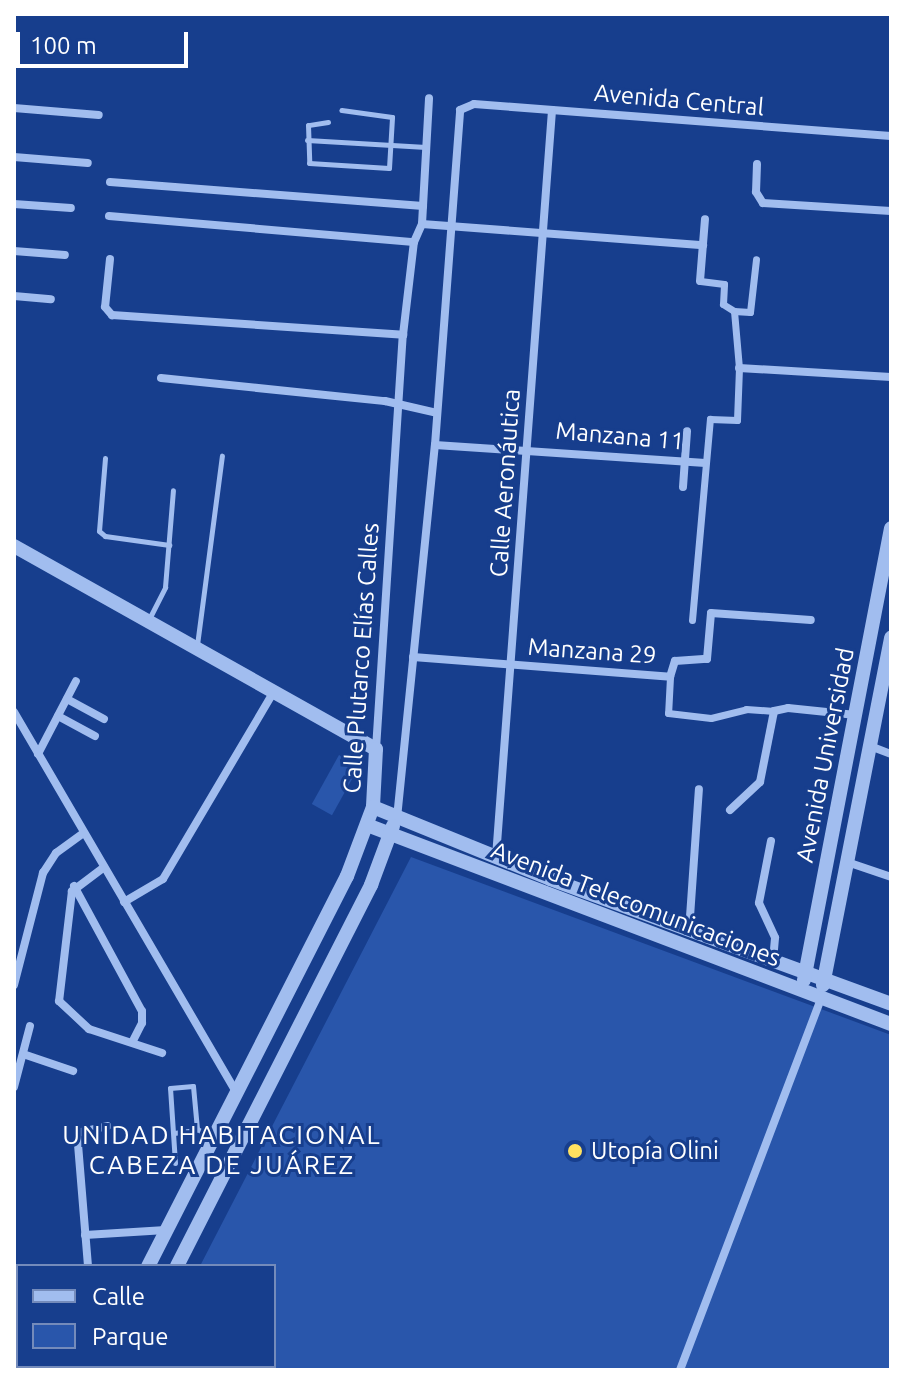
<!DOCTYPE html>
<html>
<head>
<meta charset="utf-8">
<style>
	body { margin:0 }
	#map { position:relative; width:905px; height:1384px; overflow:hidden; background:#173e8d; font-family:Ubuntu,sans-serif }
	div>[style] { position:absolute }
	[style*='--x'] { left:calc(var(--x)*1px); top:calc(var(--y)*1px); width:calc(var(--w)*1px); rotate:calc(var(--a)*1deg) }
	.green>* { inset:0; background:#2956ab; transform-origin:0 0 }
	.service>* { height:5px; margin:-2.5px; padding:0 2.5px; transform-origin:2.5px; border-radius:2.5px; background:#a1bdef }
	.pedestrian>* { height:7px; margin:-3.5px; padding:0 3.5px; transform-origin:3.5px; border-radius:3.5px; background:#a1bdef }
	.minor>* { height:8px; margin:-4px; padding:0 4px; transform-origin:4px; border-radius:4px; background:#a1bdef }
	.tertiary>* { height:14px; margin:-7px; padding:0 7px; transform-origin:7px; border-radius:7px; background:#a1bdef }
	.dots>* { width:22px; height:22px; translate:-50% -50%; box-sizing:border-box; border:4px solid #173e8d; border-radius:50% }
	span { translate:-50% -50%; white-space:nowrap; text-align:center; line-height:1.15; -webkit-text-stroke:6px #173e8d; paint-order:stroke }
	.street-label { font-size:24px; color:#fff }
	.poi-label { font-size:24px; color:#fff }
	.left { translate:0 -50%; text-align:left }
	.neighbourhood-label { font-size:26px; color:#fff; letter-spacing:2px }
	.frame { position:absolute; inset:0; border:16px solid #fff; pointer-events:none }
	.legend { position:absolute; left:16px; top:1264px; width:260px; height:104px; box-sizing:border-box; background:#173e8d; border:2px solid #748bbb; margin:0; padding:10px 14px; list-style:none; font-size:24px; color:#fff }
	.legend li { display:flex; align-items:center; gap:16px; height:40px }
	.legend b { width:40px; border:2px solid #748bbb }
	.scale { position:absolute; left:16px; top:32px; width:172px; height:36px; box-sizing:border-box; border:4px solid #fff; border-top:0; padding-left:10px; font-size:24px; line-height:28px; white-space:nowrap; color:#fff; -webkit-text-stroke:6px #173e8d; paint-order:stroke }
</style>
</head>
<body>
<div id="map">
	<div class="green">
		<i style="left:339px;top:755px;width:23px;height:56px;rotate:29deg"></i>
		<i style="clip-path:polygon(411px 857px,891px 1035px,891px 1370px,146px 1370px,274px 1366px,274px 1266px,200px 1266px)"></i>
	</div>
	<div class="service">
		<i style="--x:328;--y:122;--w:20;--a:171"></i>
		<i style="--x:308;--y:125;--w:38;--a:88"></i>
		<i style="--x:309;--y:163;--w:80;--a:3.6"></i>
		<i style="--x:389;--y:168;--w:51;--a:-86.6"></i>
		<i style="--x:392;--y:117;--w:51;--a:-172.2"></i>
		<i style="--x:307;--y:140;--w:119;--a:3.4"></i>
		<i style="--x:105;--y:458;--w:73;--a:94.7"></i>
		<i style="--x:99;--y:531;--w:8;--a:40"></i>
		<i style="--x:105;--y:536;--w:65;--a:8"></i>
		<i style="--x:148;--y:621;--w:38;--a:-63"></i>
		<i style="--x:165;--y:587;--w:97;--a:-85.3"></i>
		<i style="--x:197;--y:645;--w:191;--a:-82.5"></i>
		<i style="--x:174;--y:1133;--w:22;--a:-8"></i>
		<i style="--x:175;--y:1163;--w:75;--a:-93.8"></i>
		<i style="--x:170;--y:1088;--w:23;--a:-5"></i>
		<i style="--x:193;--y:1086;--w:43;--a:84.7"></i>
		<i style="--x:197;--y:1129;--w:15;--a:28"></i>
	</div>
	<div class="pedestrian">
		<i style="--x:734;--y:311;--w:16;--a:4"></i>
		<i style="--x:750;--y:312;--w:53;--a:-83.5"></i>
		<i style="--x:692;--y:620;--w:202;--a:-84.9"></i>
		<i style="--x:710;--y:419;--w:27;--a:2"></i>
		<i style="--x:737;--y:420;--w:52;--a:-87.8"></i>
		<i style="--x:739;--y:368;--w:57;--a:-95"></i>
		<i style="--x:734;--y:311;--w:13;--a:-148"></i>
		<i style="--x:723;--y:304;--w:20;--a:-87"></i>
		<i style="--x:724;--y:284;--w:24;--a:-173"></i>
		<i style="--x:670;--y:677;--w:36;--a:93"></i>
		<i style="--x:668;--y:713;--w:43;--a:6.6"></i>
		<i style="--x:711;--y:718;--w:36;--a:-14"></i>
		<i style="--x:746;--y:709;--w:28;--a:4"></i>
	</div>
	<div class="minor">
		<i style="--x:14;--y:108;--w:85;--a:4.7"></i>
		<i style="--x:14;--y:157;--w:74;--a:4.6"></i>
		<i style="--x:757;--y:164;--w:28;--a:92"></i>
		<i style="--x:756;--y:192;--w:13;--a:58"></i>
		<i style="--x:763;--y:203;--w:128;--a:3.6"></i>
		<i style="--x:110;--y:182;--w:314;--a:4.4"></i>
		<i style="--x:14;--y:204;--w:57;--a:4"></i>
		<i style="--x:109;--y:216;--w:306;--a:4.9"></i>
		<i style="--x:422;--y:224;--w:282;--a:4.3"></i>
		<i style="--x:14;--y:251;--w:51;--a:4.5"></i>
		<i style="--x:110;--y:259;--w:48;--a:95.9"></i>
		<i style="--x:105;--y:307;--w:11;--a:49"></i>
		<i style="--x:112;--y:315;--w:292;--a:3.9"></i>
		<i style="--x:700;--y:281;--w:62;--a:-85.4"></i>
		<i style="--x:14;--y:296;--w:37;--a:5"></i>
		<i style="--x:739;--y:368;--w:152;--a:3.4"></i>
		<i style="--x:161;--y:378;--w:225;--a:5.9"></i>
		<i style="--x:385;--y:401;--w:53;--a:13"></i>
		<i style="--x:435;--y:445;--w:271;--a:3.8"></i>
		<i style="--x:683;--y:487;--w:56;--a:-85.9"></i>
		<i style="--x:413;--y:657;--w:258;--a:4.4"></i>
		<i style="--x:670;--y:677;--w:17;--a:-73"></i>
		<i style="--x:675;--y:661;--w:32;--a:-4"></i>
		<i style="--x:707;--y:659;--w:46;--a:-85"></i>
		<i style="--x:711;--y:613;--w:100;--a:4"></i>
		<i style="--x:67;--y:699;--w:42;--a:28.4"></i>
		<i style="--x:14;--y:712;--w:441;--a:59.7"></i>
		<i style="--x:58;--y:716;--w:42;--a:28.4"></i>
		<i style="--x:870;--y:746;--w:22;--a:21"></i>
		<i style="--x:376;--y:749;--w:415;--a:-86.3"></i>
		<i style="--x:403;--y:335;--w:94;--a:-83.3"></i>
		<i style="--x:414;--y:242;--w:20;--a:-66"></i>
		<i style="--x:422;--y:224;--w:126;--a:-86.8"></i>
		<i style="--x:38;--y:754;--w:82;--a:-62.5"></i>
		<i style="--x:730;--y:810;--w:41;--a:-43"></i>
		<i style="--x:760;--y:782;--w:72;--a:-78.8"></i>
		<i style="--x:774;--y:711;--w:14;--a:-12"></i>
		<i style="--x:788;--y:708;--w:68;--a:5.9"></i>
		<i style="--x:397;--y:818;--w:375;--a:-84.2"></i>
		<i style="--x:435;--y:445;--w:336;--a:-85.7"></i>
		<i style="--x:460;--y:110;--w:15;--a:-23"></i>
		<i style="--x:474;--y:104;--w:418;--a:4.4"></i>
		<i style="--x:771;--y:841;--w:63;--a:101"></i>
		<i style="--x:759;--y:903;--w:38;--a:65"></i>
		<i style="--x:775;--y:938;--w:23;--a:95"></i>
		<i style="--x:496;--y:857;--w:749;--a:-85.71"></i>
		<i style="--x:847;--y:862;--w:46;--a:18.8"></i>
		<i style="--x:103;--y:868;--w:39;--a:143"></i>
		<i style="--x:72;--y:891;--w:111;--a:96.7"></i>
		<i style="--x:59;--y:1001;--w:41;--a:43"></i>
		<i style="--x:89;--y:1029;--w:77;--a:18.2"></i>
		<i style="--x:74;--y:886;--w:142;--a:61.5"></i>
		<i style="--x:142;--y:1011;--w:12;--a:90"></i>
		<i style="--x:142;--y:1023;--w:20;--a:117"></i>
		<i style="--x:124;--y:902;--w:45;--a:-30.5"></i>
		<i style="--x:163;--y:879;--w:216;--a:-59.4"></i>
		<i style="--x:689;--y:931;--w:142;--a:-86"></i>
		<i style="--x:14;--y:985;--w:116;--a:-75.5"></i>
		<i style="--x:43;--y:873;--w:24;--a:-57"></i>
		<i style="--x:56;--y:853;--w:34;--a:-36"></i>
		<i style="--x:23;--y:1054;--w:53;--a:18.8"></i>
		<i style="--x:14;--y:1087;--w:63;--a:-75.3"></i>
		<i style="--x:85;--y:1235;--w:81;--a:-3.5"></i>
		<i style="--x:88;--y:1266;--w:133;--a:-94.7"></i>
		<i style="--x:77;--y:1133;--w:31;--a:-13"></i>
		<i style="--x:680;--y:1370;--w:398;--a:-69.2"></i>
	</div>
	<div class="tertiary">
		<i style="--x:14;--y:546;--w:415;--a:29.3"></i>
		<i style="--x:376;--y:749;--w:58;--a:93"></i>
		<i style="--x:373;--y:807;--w:74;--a:110.6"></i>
		<i style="--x:347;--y:876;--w:438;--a:117"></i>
		<i style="--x:373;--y:807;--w:191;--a:22.1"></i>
		<i style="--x:550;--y:879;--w:363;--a:20.1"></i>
		<i style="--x:367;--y:825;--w:561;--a:20.8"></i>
		<i style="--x:804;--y:980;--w:460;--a:-79.1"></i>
		<i style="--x:823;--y:985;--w:354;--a:-78.9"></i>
		<i style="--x:177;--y:1266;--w:428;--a:-63"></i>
		<i style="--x:371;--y:885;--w:63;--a:-69.6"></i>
		<i style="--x:94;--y:1370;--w:4;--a:-63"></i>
		<i style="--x:124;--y:1370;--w:4;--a:-63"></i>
	</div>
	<div class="dots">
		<i style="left:575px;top:1151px;background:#ffe160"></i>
	</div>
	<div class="street-label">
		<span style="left:679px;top:100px;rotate:5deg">Avenida Central</span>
		<span style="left:620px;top:436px;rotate:5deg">Manzana 11</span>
		<span style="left:505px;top:483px;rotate:-86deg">Calle Aeronáutica</span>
		<span style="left:592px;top:651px;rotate:4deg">Manzana 29</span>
		<span style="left:361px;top:658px;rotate:-86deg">Calle Plutarco Elías Calles</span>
		<span style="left:825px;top:755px;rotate:-79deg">Avenida Universidad</span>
		<span style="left:636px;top:904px;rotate:21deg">Avenida Telecomunicaciones</span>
	</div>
	<div class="poi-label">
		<span class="left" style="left:591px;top:1151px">Utopía Olini</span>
	</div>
	<div class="neighbourhood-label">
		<span style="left:222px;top:1150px">UNIDAD HABITACIONAL<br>CABEZA DE JUÁREZ</span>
	</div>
	<div class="frame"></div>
	<ul class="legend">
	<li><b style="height:10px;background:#a1bdef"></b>Calle</li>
	<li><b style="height:22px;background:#2956ab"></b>Parque</li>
	</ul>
	<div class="scale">100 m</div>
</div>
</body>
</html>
